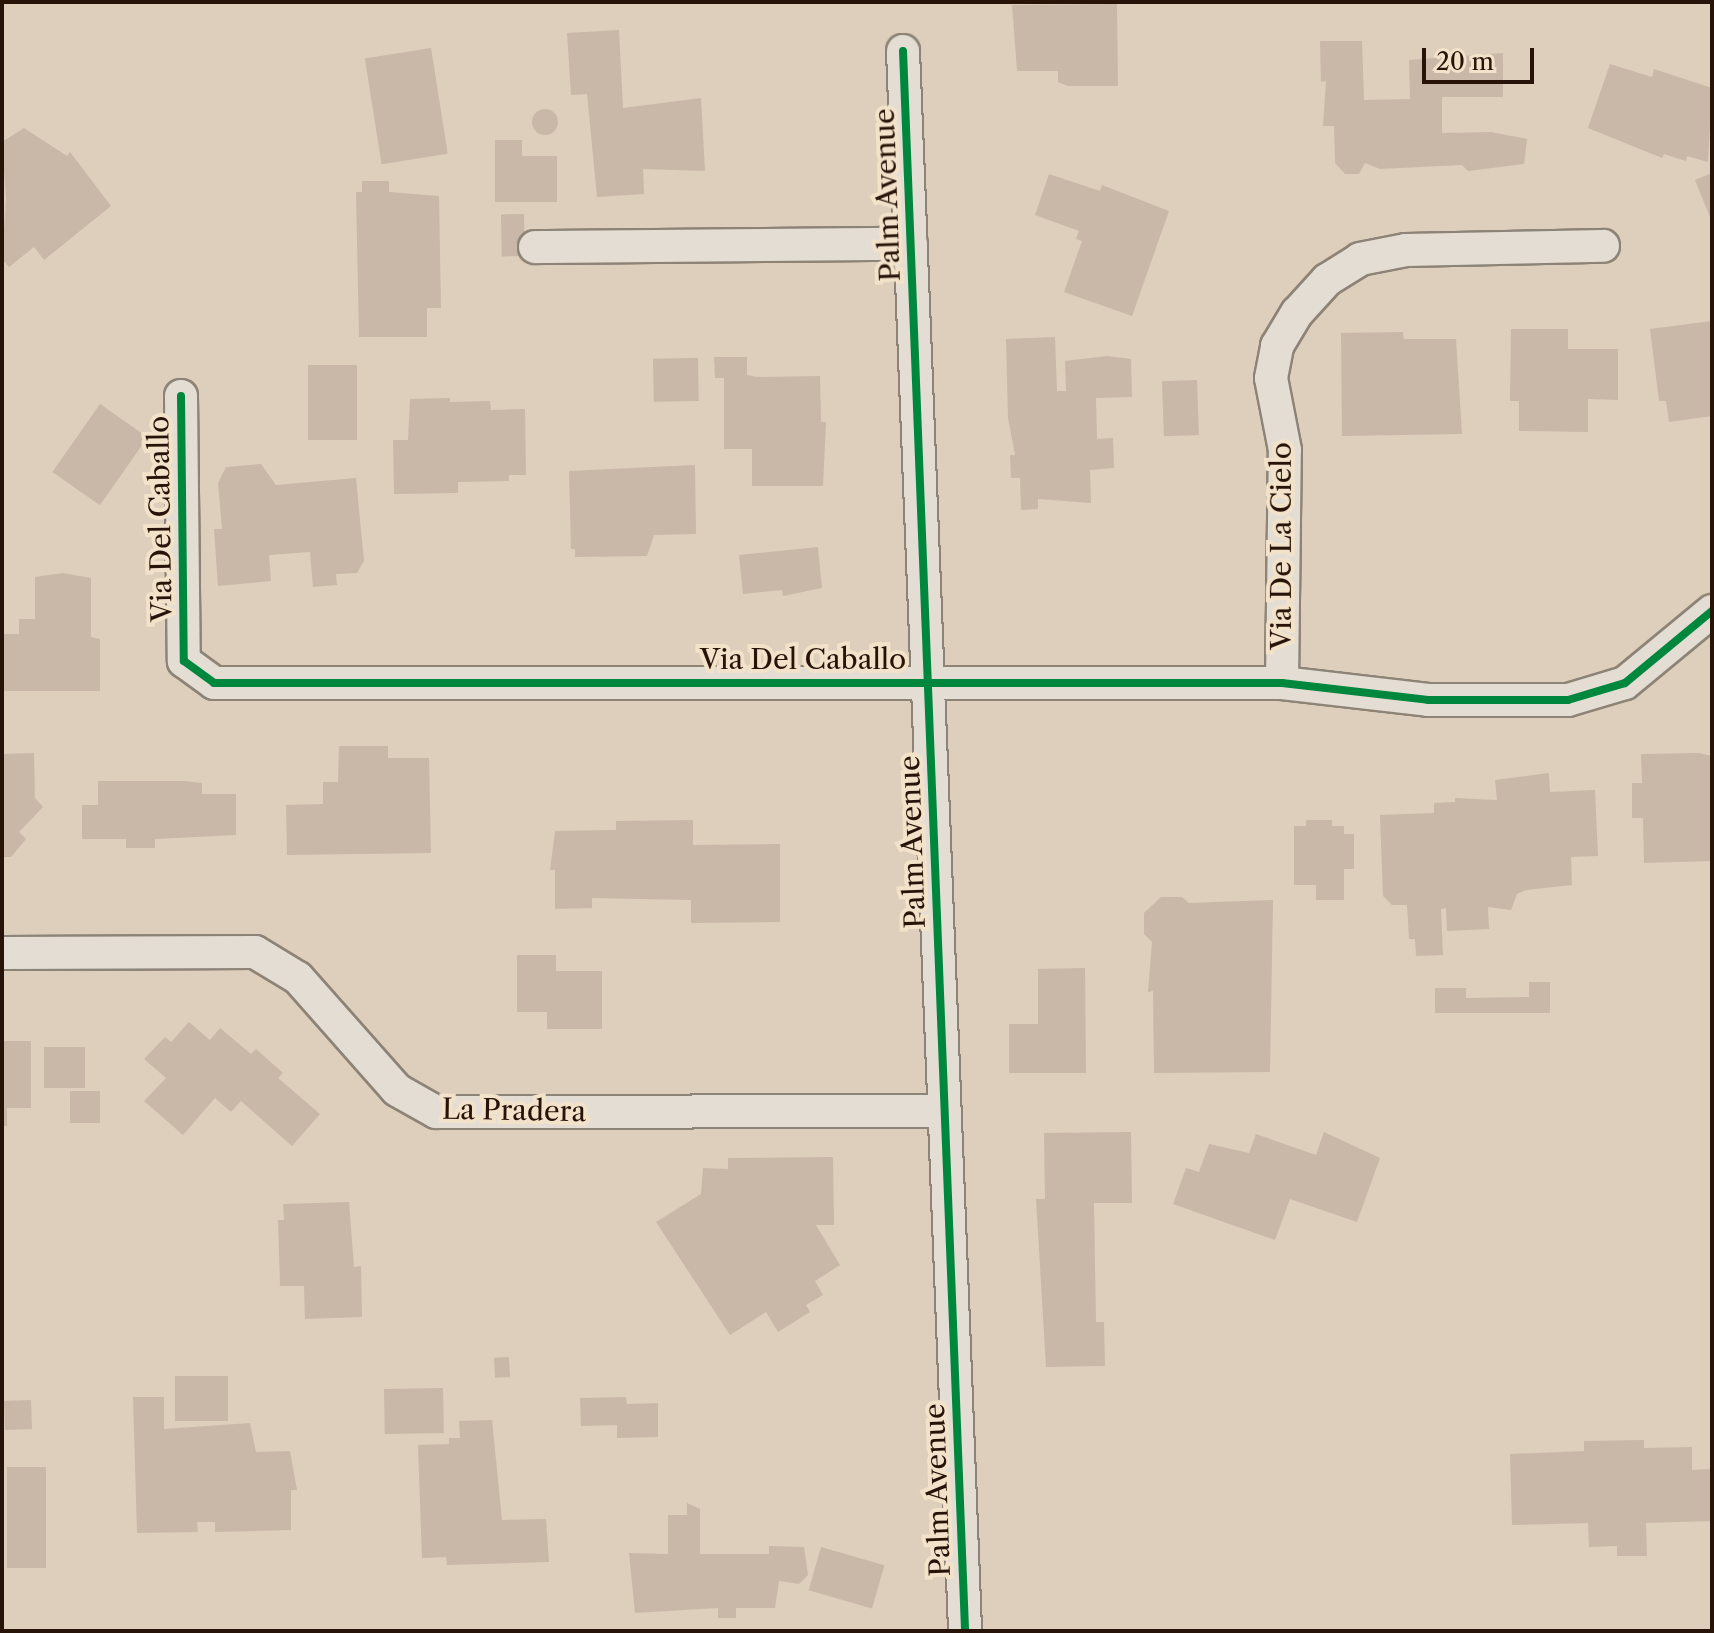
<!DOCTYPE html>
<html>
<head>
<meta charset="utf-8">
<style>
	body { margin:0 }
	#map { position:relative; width:1714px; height:1633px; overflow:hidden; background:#ddcfbb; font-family:"Libre Caslon Text",serif }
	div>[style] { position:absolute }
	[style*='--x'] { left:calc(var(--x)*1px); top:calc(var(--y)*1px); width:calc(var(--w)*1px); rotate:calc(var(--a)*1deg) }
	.building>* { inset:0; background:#c9b7a8; transform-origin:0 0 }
	.round { border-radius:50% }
	.roads { filter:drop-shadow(2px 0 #8d8376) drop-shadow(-2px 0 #8d8376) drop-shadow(0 2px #8d8376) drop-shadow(0 -2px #8d8376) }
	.minor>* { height:32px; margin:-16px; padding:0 16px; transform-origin:16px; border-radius:16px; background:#e4ddd3 }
	.cycleway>* { height:8px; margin:-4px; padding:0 4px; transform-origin:4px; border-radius:4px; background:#00873e }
	span { translate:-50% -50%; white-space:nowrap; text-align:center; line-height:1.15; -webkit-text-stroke:8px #f2e2ca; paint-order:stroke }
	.street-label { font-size:28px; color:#281308 }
	.frame { position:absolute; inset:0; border:4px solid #281308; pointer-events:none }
	.scale { position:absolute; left:1422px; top:48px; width:112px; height:36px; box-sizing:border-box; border:4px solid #281308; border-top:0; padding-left:10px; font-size:24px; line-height:28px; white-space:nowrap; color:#281308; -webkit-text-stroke:6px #f2e2ca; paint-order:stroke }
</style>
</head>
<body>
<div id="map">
	<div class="building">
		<i style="clip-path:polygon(1117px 4px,1118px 86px,1068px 86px,1058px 82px,1058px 71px,1017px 71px,1012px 5px)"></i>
		<i style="clip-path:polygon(619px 30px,623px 108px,701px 98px,705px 171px,643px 169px,644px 194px,597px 197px,587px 94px,571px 95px,567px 33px)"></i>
		<i style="clip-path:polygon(1320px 41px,1362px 41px,1364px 100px,1410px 99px,1409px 60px,1503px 53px,1503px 97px,1442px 97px,1442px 133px,1491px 132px,1527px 139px,1524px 164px,1468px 171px,1462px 165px,1380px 169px,1365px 163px,1359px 174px,1345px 174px,1335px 163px,1334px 126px,1323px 126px,1326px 81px,1321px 82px)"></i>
		<i style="left:431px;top:48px;width:107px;height:67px;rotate:81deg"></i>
		<i style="clip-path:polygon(1610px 64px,1652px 77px,1654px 69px,1712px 88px,1708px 162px,1687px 156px,1686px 161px,1664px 154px,1662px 158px,1588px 128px)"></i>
		<i class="round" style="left:532px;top:109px;width:26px;height:26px"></i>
		<i style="clip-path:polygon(24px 128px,67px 156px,70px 152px,111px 206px,44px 260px,34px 247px,9px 267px,2px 259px,6px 199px,2px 142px)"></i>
		<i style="clip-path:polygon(495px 140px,522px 140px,522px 156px,557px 156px,557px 202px,495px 202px)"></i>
		<i style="clip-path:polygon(1712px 173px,1712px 216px,1710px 217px,1695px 180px)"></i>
		<i style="clip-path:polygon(1049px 174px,1100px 191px,1102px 185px,1169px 211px,1132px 316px,1064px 292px,1082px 241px,1076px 239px,1079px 231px,1035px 215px)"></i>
		<i style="clip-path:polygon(362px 181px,389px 181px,389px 192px,439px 196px,441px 308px,427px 308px,427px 337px,359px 337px,356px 192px,362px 192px)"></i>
		<i style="left:524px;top:214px;width:42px;height:23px;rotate:89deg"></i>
		<i style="clip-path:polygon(1712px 321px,1712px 416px,1669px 422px,1666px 401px,1659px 401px,1650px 329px)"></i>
		<i style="clip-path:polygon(1511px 329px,1568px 329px,1568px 349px,1618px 349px,1618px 400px,1588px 399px,1588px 432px,1519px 431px,1519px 401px,1510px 401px)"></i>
		<i style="clip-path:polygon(1403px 332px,1404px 339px,1456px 339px,1462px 434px,1342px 436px,1341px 333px)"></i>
		<i style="clip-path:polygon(1055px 337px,1057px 391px,1066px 391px,1065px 361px,1107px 356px,1131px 359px,1132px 397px,1096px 398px,1097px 439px,1113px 438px,1114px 468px,1090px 470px,1091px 503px,1038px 499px,1038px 509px,1021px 510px,1020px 478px,1011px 478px,1010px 455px,1015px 455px,1008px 418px,1006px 339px)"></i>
		<i style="clip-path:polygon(714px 357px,747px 357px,747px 375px,757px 377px,820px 376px,821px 422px,826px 422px,823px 486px,752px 486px,752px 449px,724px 449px,724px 378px,715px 378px)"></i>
		<i style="left:698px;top:358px;width:43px;height:45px;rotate:89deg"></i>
		<i style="left:308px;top:365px;width:49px;height:75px"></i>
		<i style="left:1197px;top:380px;width:55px;height:35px;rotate:88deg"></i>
		<i style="clip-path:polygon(450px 398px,450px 402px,490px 401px,491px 410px,525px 409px,526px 475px,509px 475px,509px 481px,458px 482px,458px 493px,394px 494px,393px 440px,408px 440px,410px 399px)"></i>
		<i style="left:100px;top:404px;width:58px;height:83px;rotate:35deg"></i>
		<i style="clip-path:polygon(261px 464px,276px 485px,356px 478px,364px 561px,357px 573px,336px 574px,337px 585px,313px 587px,310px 552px,269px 555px,271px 581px,218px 586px,214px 529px,222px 529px,218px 483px,226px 467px)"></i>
		<i style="clip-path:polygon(695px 465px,696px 534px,654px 535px,647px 556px,575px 557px,575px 549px,571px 549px,569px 471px)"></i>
		<i style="clip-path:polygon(818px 547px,822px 588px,783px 596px,782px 590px,743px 594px,739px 555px)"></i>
		<i style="clip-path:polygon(63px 573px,91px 578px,91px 637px,100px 639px,100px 691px,2px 691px,2px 634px,19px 634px,19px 619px,35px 619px,35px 577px)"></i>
		<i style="clip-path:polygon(339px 746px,388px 746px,388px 758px,429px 758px,431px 853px,287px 855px,286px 805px,323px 804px,323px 782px,338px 782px)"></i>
		<i style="clip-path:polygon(34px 753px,35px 798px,43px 807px,19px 832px,26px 839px,11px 857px,2px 857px,2px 754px)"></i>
		<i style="clip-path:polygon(1699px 753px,1712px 756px,1712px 861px,1644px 863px,1643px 818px,1632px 818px,1632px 783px,1642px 783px,1641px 754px)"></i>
		<i style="clip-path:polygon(1549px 773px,1550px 792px,1595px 790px,1598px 856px,1571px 857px,1572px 885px,1526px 890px,1517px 894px,1511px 910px,1488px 907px,1489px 929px,1447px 931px,1446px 908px,1441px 909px,1443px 955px,1416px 956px,1415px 939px,1409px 939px,1407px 905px,1392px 905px,1383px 896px,1380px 815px,1434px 813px,1434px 803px,1455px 802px,1455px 798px,1497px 800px,1495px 780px)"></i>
		<i style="clip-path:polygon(98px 781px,184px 781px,202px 783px,202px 794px,236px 794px,236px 835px,155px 839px,155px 848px,126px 848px,126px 839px,82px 839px,82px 805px,98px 805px)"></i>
		<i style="clip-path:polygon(693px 820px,693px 845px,780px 844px,780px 922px,691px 923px,691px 900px,592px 898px,592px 908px,555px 909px,555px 870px,550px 870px,555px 831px,616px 830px,616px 821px)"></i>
		<i style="clip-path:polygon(1306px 820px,1332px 820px,1332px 826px,1344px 826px,1344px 834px,1354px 834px,1354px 869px,1344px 869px,1344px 900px,1316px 900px,1316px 885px,1294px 885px,1294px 826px,1306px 826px)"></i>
		<i style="clip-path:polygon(1161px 897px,1182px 897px,1189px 903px,1273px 900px,1270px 1072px,1154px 1073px,1153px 991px,1148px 992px,1152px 942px,1144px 934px,1144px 913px)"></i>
		<i style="clip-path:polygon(517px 955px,556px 955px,556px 971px,602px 971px,602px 1029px,547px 1029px,547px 1012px,517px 1012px)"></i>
		<i style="clip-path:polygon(1085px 968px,1086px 1073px,1009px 1073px,1009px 1024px,1038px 1024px,1038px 969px)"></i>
		<i style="clip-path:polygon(1529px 982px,1550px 982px,1550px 1013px,1435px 1013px,1435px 988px,1466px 988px,1466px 998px,1529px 997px)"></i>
		<i style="clip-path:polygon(189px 1022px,210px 1040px,220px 1028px,251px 1054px,256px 1049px,283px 1073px,278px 1078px,320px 1114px,292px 1146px,241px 1101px,231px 1112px,215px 1098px,183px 1135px,144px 1101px,166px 1078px,144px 1059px,165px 1037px,171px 1042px)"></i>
		<i style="clip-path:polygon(2px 1041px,31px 1041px,31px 1108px,7px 1108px,7px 1126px,2px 1126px)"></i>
		<i style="left:44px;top:1047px;width:41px;height:41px"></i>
		<i style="left:70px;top:1091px;width:30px;height:32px"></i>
		<i style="clip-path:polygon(1131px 1132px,1132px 1203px,1094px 1203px,1096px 1322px,1104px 1322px,1105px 1366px,1046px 1367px,1036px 1199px,1045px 1199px,1044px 1133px)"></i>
		<i style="clip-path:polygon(1324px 1132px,1380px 1158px,1357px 1222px,1290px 1199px,1275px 1240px,1173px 1204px,1186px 1168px,1199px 1172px,1209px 1144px,1249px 1153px,1256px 1134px,1316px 1155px)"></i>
		<i style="clip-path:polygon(833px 1157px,834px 1225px,816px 1225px,840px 1265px,815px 1281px,823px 1295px,806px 1305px,810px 1312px,778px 1332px,766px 1312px,730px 1335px,656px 1222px,701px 1194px,703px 1168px,728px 1169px,728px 1158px)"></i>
		<i style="clip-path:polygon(349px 1202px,354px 1267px,361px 1266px,362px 1317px,305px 1319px,304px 1286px,280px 1286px,278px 1220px,284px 1220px,283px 1204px)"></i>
		<i style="left:509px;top:1357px;width:20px;height:15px;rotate:87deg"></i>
		<i style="left:175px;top:1376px;width:53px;height:45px"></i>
		<i style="left:443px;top:1388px;width:45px;height:59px;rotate:89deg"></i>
		<i style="clip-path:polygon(133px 1397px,164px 1397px,164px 1429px,250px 1423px,256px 1452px,290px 1451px,297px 1490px,291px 1490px,291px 1530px,215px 1532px,215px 1522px,197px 1522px,198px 1532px,137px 1533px)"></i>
		<i style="clip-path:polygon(626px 1397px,627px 1404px,658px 1403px,658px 1437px,617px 1438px,617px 1425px,581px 1426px,580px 1398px)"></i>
		<i style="left:31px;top:1400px;width:29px;height:27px;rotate:88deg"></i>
		<i style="clip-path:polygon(492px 1420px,502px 1520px,546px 1519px,549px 1562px,447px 1565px,446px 1557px,422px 1558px,418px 1445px,449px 1444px,449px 1438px,460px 1438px,459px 1421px)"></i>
		<i style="clip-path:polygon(1644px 1440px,1644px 1448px,1692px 1447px,1692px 1470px,1712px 1469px,1712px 1521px,1646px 1523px,1647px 1556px,1617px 1556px,1617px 1546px,1589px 1547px,1588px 1523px,1512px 1525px,1510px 1454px,1584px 1451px,1584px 1441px)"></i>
		<i style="left:7px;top:1467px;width:39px;height:101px"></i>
		<i style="clip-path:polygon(687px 1503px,700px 1509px,700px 1554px,769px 1554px,769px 1546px,804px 1547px,808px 1575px,799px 1584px,779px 1581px,775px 1608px,736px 1608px,736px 1618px,718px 1618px,718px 1608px,635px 1613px,629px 1553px,668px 1554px,668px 1515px,687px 1515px)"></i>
		<i style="left:821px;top:1547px;width:66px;height:45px;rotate:16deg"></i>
	</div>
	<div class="roads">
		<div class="minor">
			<i style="--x:903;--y:51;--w:1581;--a:87.75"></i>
			<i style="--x:535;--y:247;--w:376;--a:-0.5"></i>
			<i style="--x:181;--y:396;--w:265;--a:89.4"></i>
			<i style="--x:184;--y:661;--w:37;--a:36"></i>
			<i style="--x:214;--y:683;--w:1068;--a:0"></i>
			<i style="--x:1282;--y:683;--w:147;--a:6.6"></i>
			<i style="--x:1428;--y:700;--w:140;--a:0"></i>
			<i style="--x:1568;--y:700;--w:59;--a:-16.6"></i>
			<i style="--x:1625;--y:683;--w:113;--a:-39.6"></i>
			<i style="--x:1282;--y:683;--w:233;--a:-89.3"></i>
			<i style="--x:1285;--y:450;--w:73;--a:-101"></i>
			<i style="--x:1271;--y:378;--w:33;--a:-79"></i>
			<i style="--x:1277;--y:346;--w:39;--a:-59"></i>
			<i style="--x:1297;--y:313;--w:45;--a:-47.7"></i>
			<i style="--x:1327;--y:280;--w:39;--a:-32"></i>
			<i style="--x:1360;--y:259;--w:47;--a:-11.1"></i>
			<i style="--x:1406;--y:250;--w:197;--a:-1.2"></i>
			<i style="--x:2;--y:953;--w:253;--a:-0.2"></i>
			<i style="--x:255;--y:952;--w:50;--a:31.2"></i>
			<i style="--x:298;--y:978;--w:149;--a:48.5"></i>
			<i style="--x:397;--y:1090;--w:45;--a:29.4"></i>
			<i style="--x:436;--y:1112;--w:508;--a:-0.11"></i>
		</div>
	</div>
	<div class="cycleway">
		<i style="--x:903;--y:51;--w:1581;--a:87.75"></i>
		<i style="--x:181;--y:396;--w:265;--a:89.4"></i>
		<i style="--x:184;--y:661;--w:37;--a:36"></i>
		<i style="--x:214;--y:683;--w:1068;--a:0"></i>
		<i style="--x:1282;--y:683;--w:147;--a:6.6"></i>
		<i style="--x:1428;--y:700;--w:140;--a:0"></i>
		<i style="--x:1568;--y:700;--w:59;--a:-16.6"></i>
		<i style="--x:1625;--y:683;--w:113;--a:-39.6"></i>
	</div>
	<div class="street-label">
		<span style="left:887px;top:195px;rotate:-92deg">Palm Avenue</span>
		<span style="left:160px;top:519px;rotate:-91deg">Via Del Caballo</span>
		<span style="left:1281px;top:546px;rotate:-90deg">Via De La Cielo</span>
		<span style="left:803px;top:659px">Via Del Caballo</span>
		<span style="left:912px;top:842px;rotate:-92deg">Palm Avenue</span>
		<span style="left:514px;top:1110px;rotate:1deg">La Pradera</span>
		<span style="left:937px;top:1490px;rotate:-92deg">Palm Avenue</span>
	</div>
	<div class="frame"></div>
	<div class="scale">20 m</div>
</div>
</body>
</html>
